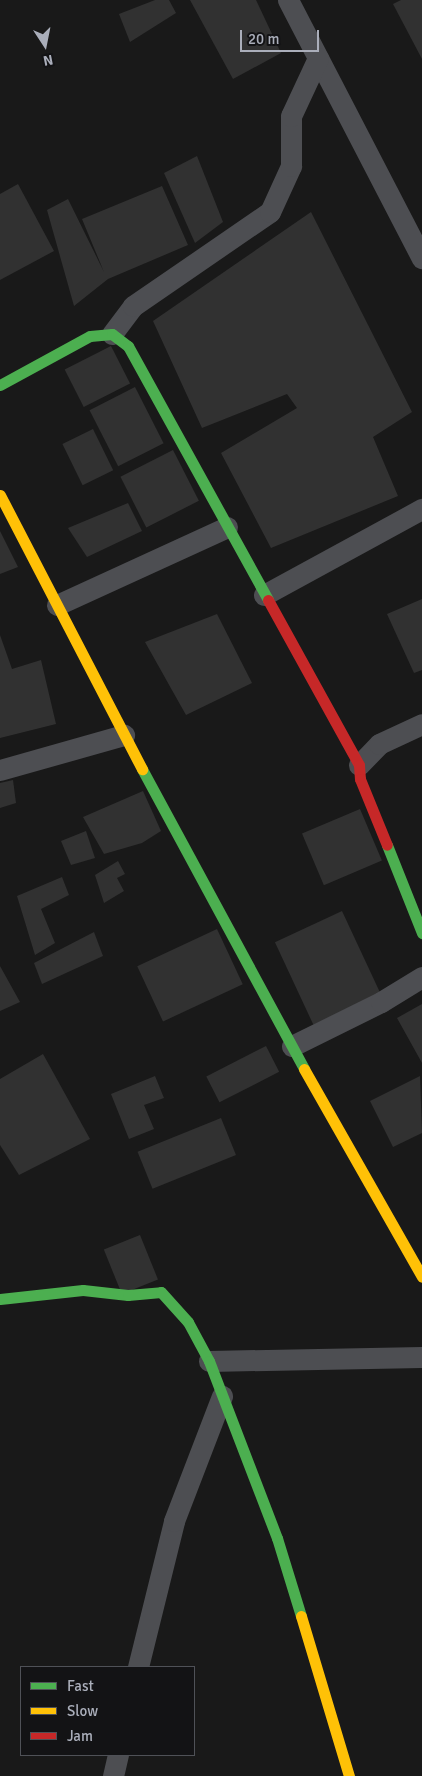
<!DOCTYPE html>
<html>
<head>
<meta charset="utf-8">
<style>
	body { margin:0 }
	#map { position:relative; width:422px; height:1776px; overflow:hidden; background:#191919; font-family:Signika,sans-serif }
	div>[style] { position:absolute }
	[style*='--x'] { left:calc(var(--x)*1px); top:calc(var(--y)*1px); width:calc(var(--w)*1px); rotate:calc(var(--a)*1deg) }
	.building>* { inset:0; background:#313131; transform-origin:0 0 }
	.street>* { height:21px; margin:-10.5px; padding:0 10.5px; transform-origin:10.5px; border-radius:10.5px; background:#4d4e52 }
	.fast>* { height:11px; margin:-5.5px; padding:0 5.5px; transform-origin:5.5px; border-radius:5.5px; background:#4caf50 }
	.slow>* { height:11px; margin:-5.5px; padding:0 5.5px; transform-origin:5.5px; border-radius:5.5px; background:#ffc107 }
	.jam>* { height:11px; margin:-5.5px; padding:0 5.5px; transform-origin:5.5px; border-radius:5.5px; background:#c62828 }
	span { translate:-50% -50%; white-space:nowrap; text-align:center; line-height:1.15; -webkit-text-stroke:4px #131315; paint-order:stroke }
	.legend { position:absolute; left:20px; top:1666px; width:175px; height:90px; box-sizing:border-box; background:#131315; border:1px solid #4f5157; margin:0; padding:6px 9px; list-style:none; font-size:15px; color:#aaaeba }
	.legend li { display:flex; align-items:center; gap:10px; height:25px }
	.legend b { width:25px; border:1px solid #4f5157 }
	.north { position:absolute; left:20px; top:20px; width:50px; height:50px; -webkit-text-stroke:4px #131315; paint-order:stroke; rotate:169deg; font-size:14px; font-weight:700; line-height:20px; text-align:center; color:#aaaeba }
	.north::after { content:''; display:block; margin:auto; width:18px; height:22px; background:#aaaeba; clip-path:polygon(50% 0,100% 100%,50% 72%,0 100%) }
	.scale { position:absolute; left:240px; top:30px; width:79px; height:22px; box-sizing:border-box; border:2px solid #aaaeba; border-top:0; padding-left:6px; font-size:15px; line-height:18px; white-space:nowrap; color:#aaaeba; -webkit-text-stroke:4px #131315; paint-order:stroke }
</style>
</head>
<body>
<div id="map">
	<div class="building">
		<i style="clip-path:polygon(155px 0,169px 0,176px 13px,130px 42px,119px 14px)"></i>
		<i style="clip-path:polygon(190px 0,256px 0,281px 53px,233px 79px)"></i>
		<i style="clip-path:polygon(401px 0,422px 0,422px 59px,393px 4px)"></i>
		<i style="clip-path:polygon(197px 156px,223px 222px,195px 243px,164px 173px)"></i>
		<i style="clip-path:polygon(18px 184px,54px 251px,0 280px,0 194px)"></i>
		<i style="clip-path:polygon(162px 186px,188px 245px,108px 279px,74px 306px,47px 210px,68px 199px,104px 272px,82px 219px)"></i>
		<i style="clip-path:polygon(311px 212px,412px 412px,373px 437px,398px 496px,271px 548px,221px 453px,297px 408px,287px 394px,202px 428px,153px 321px)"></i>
		<i style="left:111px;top:346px;width:42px;height:52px;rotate:63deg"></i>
		<i style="left:135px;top:387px;width:63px;height:51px;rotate:63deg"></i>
		<i style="left:93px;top:429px;width:46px;height:34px;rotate:64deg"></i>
		<i style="left:173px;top:450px;width:57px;height:59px;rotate:63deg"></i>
		<i style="clip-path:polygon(128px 503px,142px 531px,87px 557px,68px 528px)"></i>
		<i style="clip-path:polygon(0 531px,18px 567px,0 574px)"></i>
		<i style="clip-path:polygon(422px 599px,422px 670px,414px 673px,387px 614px)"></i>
		<i style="clip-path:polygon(217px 614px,252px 683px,186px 715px,145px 642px)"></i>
		<i style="clip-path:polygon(0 635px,12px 669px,41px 660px,56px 724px,0 738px)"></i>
		<i style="clip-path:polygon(13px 780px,16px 803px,0 808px,0 783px)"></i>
		<i style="clip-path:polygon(143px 791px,161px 831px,142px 843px,104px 854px,83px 817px)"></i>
		<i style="left:360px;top:809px;width:56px;height:63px;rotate:67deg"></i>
		<i style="clip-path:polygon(86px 831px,95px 858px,71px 865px,61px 841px)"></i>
		<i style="clip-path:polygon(118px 861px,125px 874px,117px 878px,124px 891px,104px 903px,95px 875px)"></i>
		<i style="clip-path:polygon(62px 877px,69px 895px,41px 909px,55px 943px,35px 955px,17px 896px)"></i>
		<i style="left:342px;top:911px;width:91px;height:74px;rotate:65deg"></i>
		<i style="left:217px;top:929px;width:61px;height:88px;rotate:65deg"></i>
		<i style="clip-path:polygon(94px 932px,103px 956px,42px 984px,34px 963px)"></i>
		<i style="clip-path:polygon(0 966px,20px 1002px,0 1011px)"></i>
		<i style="clip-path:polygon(422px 1004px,422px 1063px,397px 1018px)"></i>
		<i style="left:266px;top:1046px;width:29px;height:67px;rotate:63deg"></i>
		<i style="clip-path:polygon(43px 1054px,90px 1139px,19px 1175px,0 1145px,0 1079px)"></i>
		<i style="clip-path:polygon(155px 1076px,164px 1098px,144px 1105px,154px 1129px,129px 1139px,111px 1094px)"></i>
		<i style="clip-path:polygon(420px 1076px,422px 1133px,393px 1147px,370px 1101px)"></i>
		<i style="left:221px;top:1118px;width:40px;height:90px;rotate:68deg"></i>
		<i style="left:140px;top:1235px;width:48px;height:39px;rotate:68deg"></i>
	</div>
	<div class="street">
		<i style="--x:288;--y:0;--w:291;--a:62.6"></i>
		<i style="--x:112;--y:334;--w:35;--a:-53"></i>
		<i style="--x:133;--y:306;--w:166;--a:-34.5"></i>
		<i style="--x:270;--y:212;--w:51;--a:-65.5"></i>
		<i style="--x:291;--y:166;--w:50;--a:-90"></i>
		<i style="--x:291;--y:116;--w:64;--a:-65"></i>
		<i style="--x:264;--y:595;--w:180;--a:-28.6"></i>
		<i style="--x:57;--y:605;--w:187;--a:-24.6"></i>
		<i style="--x:359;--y:765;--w:29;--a:-46"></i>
		<i style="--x:379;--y:744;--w:47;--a:-24.9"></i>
		<i style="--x:0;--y:770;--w:129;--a:-15.8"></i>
		<i style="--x:292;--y:1046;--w:99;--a:-26.3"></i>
		<i style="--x:381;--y:1002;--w:48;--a:-31.4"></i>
		<i style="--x:209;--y:1361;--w:213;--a:-1.1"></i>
		<i style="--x:138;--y:1667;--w:150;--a:-76.1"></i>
		<i style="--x:174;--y:1521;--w:134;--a:-69"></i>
		<i style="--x:113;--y:1776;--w:22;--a:-77"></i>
	</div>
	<div class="fast">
		<i style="--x:0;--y:385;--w:102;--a:-28.6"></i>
		<i style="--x:90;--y:336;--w:22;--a:-5"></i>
		<i style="--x:112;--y:334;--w:20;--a:37"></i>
		<i style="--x:128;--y:346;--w:290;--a:61.1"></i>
		<i style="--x:142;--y:769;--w:341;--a:61.6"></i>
		<i style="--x:387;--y:845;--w:95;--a:68.3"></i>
		<i style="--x:0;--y:1299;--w:83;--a:-6.2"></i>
		<i style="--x:83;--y:1290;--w:45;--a:6.3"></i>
		<i style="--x:128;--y:1295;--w:33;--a:-5"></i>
		<i style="--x:161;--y:1292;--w:40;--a:48"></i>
		<i style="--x:188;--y:1322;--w:44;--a:61.7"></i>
		<i style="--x:209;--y:1361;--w:190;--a:69"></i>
		<i style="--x:277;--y:1538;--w:82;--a:72.9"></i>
	</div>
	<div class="slow">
		<i style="--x:0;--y:495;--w:309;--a:62.6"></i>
		<i style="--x:304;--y:1069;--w:239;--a:60.4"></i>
		<i style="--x:301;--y:1616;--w:167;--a:73.3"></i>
	</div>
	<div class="jam">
		<i style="--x:268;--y:600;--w:188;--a:61.1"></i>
		<i style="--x:359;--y:765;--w:14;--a:86"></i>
		<i style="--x:360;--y:779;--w:71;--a:67.8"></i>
	</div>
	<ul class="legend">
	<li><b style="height:6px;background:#4caf50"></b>Fast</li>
	<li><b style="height:6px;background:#ffc107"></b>Slow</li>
	<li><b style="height:6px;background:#c62828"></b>Jam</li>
	</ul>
	<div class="north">N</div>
	<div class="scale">20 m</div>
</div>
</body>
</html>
